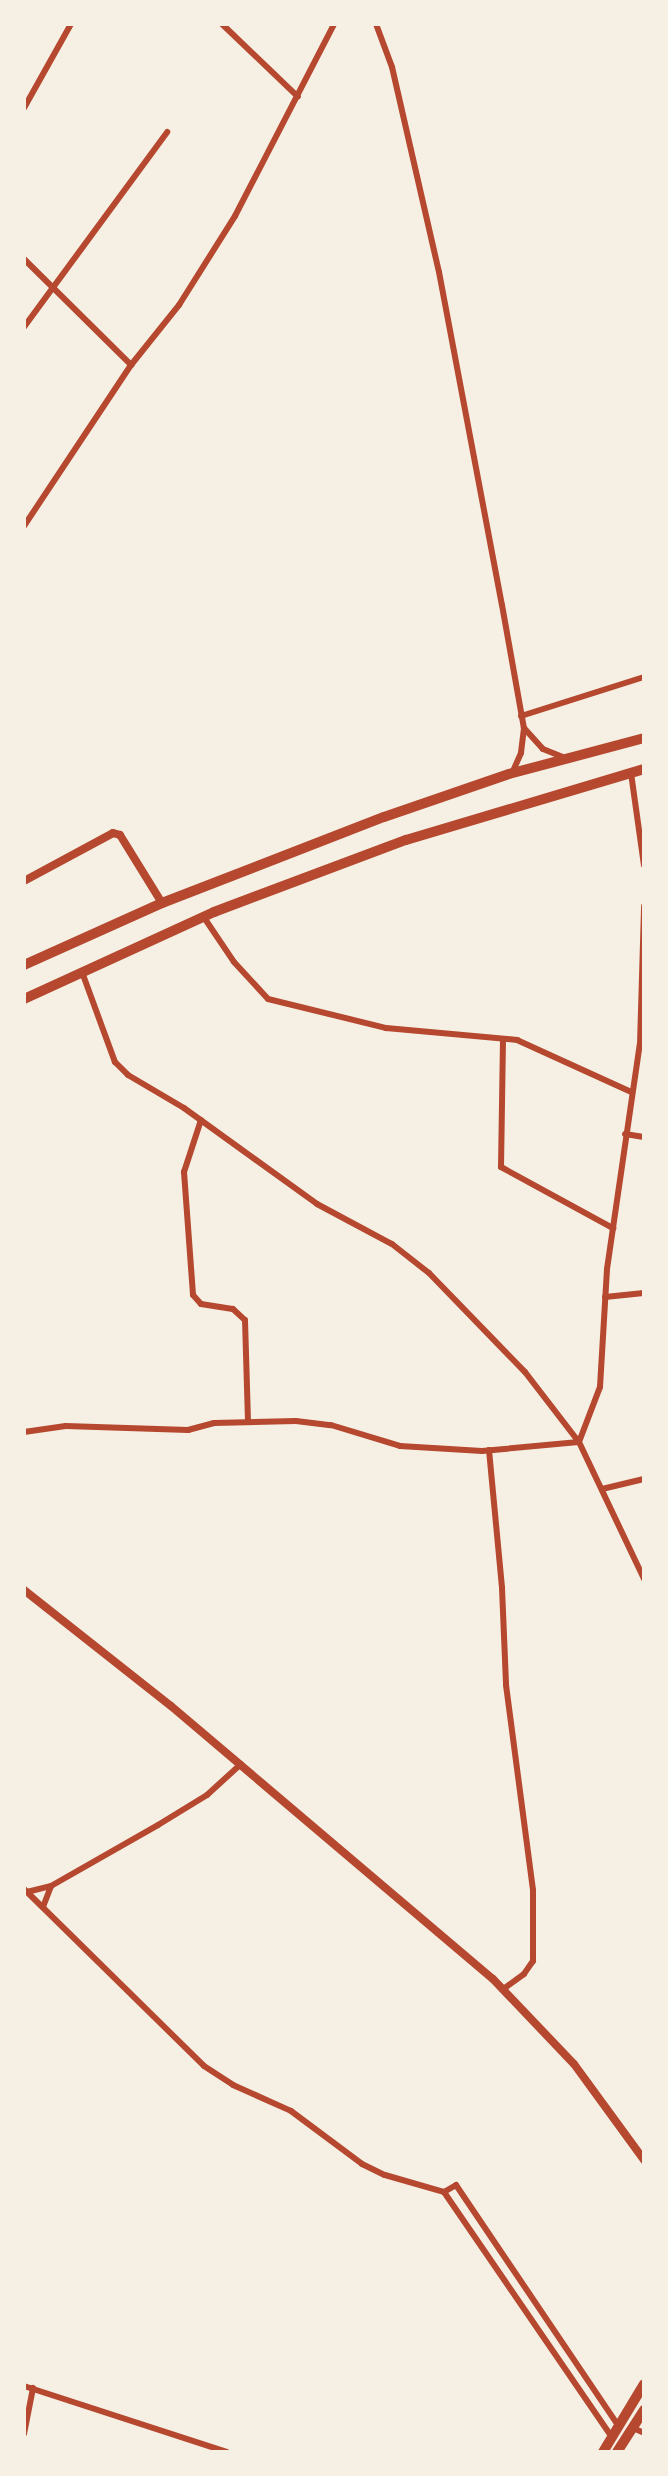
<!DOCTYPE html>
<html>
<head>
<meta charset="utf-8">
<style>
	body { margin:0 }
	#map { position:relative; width:668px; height:2476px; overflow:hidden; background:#f6efe4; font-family:Raleway,sans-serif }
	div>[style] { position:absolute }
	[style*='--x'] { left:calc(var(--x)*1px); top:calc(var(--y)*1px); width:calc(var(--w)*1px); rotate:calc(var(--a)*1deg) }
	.minor>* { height:6px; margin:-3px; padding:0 3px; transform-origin:3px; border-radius:3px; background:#b5482f }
	.tertiary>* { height:8px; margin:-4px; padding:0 4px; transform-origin:4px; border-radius:4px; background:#b5482f }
	.primary>* { height:10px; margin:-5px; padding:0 5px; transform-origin:5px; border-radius:5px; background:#b5482f }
	.trunk>* { height:10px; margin:-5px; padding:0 5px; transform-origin:5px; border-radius:5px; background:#b5482f }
	span { translate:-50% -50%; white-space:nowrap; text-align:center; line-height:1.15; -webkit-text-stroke:6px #f6efe4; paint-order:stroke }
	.frame { position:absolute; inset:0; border:26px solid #f6efe4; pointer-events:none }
</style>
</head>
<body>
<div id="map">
	<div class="minor">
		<i style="--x:222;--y:24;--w:105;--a:43.8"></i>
		<i style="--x:376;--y:24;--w:46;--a:69.6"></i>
		<i style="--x:392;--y:67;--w:210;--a:77.1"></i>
		<i style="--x:439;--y:272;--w:339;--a:79.3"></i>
		<i style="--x:502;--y:605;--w:125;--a:79.9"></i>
		<i style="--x:524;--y:728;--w:25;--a:97"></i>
		<i style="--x:521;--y:753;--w:22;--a:114"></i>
		<i style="--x:24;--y:108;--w:96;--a:-60.8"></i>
		<i style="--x:24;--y:259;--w:151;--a:44.7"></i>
		<i style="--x:24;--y:327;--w:242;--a:-53.7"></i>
		<i style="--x:24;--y:526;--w:193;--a:-56.4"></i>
		<i style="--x:131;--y:365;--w:77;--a:-51.3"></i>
		<i style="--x:179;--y:305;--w:105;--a:-57.8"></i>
		<i style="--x:235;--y:216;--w:216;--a:-62.7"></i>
		<i style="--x:521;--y:716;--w:129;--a:-17.6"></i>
		<i style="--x:524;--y:728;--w:28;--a:48"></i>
		<i style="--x:543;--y:749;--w:24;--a:22"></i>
		<i style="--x:631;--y:773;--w:93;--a:82"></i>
		<i style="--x:203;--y:916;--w:55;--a:56"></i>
		<i style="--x:234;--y:962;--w:50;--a:47.4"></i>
		<i style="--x:268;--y:999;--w:122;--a:13.8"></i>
		<i style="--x:386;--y:1028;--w:132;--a:5.2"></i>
		<i style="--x:517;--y:1040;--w:125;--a:24.5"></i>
		<i style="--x:82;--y:972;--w:96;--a:69.9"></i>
		<i style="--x:115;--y:1062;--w:18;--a:45"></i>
		<i style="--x:128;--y:1075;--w:65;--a:30.5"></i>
		<i style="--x:184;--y:1108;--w:164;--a:35.8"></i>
		<i style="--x:317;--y:1204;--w:85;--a:28.1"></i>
		<i style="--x:392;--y:1244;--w:47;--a:38.1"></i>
		<i style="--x:429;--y:1273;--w:138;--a:45.9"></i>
		<i style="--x:525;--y:1372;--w:88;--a:52.4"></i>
		<i style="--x:579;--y:1442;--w:152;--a:64.6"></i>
		<i style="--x:503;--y:1040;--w:127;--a:90.9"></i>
		<i style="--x:501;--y:1167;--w:128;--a:28.6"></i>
		<i style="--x:201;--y:1120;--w:55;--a:108.1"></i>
		<i style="--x:184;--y:1172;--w:123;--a:85.8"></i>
		<i style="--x:193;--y:1295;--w:12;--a:48"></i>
		<i style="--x:201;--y:1304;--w:32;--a:9"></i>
		<i style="--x:233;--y:1309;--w:16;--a:43"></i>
		<i style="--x:245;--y:1320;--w:102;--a:88.3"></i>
		<i style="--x:625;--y:1134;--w:19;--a:9"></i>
		<i style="--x:605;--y:1297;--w:39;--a:-6"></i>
		<i style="--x:24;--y:1432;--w:42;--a:-8.1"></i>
		<i style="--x:66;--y:1426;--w:122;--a:1.9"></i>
		<i style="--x:188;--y:1430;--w:27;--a:-15"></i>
		<i style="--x:214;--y:1423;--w:82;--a:-1.4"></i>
		<i style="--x:296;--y:1421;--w:35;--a:7"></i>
		<i style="--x:331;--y:1425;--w:72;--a:16.9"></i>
		<i style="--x:400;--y:1446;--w:82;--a:3.5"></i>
		<i style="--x:482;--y:1451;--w:97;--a:-5.3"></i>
		<i style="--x:579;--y:1442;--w:59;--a:-69.1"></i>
		<i style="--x:600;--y:1387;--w:118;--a:-86.6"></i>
		<i style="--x:607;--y:1269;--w:227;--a:-81.7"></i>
		<i style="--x:640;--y:1044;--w:138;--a:-88.3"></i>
		<i style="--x:489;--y:1450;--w:139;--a:84.6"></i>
		<i style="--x:502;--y:1588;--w:97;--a:87.6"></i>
		<i style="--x:506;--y:1685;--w:207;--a:82.5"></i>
		<i style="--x:533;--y:1890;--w:71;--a:90"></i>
		<i style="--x:533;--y:1961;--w:16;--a:125"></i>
		<i style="--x:524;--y:1974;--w:26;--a:144"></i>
		<i style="--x:602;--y:1489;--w:43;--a:-13.4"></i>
		<i style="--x:24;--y:1889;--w:252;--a:44.5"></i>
		<i style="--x:204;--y:2066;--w:35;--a:33"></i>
		<i style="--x:233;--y:2085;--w:64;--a:24.1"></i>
		<i style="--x:291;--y:2111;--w:89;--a:36.7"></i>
		<i style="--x:362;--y:2164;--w:25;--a:26"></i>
		<i style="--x:385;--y:2175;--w:61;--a:16.1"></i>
		<i style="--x:444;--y:2192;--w:14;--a:-30"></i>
		<i style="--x:456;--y:2185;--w:292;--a:56"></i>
		<i style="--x:27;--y:1892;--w:25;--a:-14"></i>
		<i style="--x:51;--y:1886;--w:123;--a:-29.7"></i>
		<i style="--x:158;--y:1825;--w:57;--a:-31.5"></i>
		<i style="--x:207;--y:1795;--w:46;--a:-42.4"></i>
		<i style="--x:43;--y:1907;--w:22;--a:-69"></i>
		<i style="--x:444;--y:2192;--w:297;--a:55.6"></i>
		<i style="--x:24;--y:2386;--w:213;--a:18"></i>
		<i style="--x:633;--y:2428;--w:12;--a:24"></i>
		<i style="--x:24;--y:2434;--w:47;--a:-78.9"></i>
	</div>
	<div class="tertiary">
		<i style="--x:24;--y:881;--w:101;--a:-28.3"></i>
		<i style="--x:113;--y:833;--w:7;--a:16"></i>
		<i style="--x:120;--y:835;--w:80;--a:58.3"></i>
		<i style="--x:24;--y:1590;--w:187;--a:38.3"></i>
		<i style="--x:171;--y:1706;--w:422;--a:40.3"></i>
		<i style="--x:493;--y:1979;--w:117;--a:46.4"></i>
		<i style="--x:574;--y:2064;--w:119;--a:53.9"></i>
	</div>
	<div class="primary">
		<i style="--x:603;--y:2452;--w:79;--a:-58.9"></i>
		<i style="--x:617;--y:2452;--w:50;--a:-57.3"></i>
	</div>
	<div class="trunk">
		<i style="--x:24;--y:965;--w:151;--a:-24.2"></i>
		<i style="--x:162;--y:903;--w:238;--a:-21.2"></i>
		<i style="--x:384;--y:817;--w:132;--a:-19"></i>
		<i style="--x:509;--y:774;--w:140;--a:-14.9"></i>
		<i style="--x:24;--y:999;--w:209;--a:-24.6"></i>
		<i style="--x:214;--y:912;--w:205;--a:-20.6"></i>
		<i style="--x:406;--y:840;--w:248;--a:-16.6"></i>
	</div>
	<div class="frame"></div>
</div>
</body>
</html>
